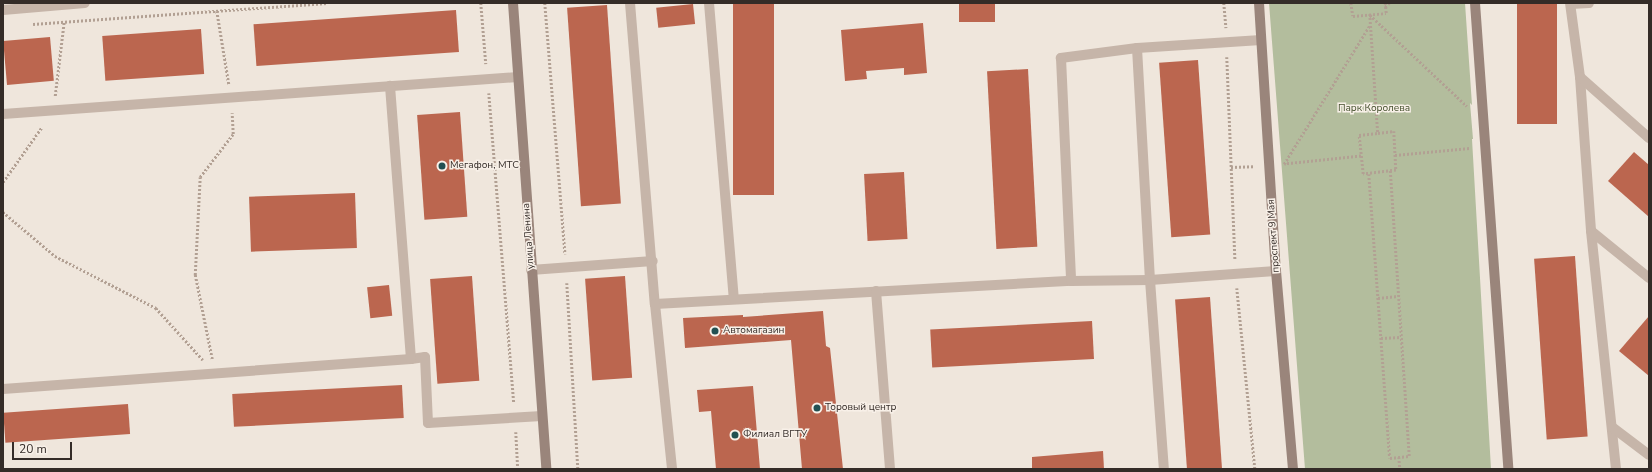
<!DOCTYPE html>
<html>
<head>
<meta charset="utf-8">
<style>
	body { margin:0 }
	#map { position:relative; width:1652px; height:472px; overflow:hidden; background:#efe6dc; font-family:"Nunito Sans",sans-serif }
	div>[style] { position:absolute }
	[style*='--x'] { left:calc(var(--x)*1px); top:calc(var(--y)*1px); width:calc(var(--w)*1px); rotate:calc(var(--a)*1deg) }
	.green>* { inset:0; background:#b3bd9d }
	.building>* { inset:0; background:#bb664f; transform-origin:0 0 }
	.path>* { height:2.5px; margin-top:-1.25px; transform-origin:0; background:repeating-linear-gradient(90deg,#b2a093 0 2px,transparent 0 4px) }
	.lane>* { height:10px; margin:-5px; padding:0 5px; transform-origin:5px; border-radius:5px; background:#c6b5a9 }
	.street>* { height:10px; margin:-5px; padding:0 5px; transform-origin:5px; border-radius:5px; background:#c6b5a9 }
	.secondary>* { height:10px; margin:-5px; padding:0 5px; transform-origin:5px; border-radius:5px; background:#9a857b }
	.dots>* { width:11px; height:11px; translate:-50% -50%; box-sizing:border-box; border:2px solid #f8f0e8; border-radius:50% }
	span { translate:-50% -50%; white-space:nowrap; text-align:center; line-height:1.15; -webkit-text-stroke:3px #f8f0e8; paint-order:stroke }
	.park-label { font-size:10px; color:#45502e }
	.poi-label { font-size:10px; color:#342c28 }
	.left { translate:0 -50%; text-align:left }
	.street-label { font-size:10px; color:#342c28 }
	.frame { position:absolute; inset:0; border:4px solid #342c28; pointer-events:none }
	.scale { position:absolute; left:12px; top:442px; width:60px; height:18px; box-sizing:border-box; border:2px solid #342c28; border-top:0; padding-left:5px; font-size:12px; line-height:14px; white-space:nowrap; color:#342c28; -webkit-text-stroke:3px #f8f0e8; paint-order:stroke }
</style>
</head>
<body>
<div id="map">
	<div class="green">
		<i style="clip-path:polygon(1269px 3px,1465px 3px,1472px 105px,1470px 103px,1473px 139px,1472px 139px,1491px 469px,1305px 469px)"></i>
	</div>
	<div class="building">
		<i style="left:733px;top:3px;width:41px;height:192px"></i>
		<i style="left:959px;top:3px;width:36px;height:19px"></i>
		<i style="left:1517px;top:3px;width:40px;height:121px"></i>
		<i style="left:693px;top:4px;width:20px;height:37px;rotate:84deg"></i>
		<i style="left:607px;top:5px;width:199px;height:40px;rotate:86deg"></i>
		<i style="left:456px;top:10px;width:42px;height:203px;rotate:86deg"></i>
		<i style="clip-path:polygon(923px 23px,927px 73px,904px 75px,904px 68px,866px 71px,867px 79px,845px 81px,841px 30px)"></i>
		<i style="left:201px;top:29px;width:45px;height:99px;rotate:86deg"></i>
		<i style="left:50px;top:37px;width:44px;height:47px;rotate:85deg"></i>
		<i style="left:1198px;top:60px;width:175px;height:39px;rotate:86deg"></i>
		<i style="left:1028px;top:69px;width:178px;height:41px;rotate:87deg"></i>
		<i style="left:460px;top:112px;width:105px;height:43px;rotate:86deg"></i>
		<i style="clip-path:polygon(1634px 152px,1649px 165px,1649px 217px,1608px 181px)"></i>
		<i style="left:904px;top:172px;width:67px;height:40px;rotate:87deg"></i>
		<i style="left:355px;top:193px;width:55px;height:106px;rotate:88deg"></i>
		<i style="left:1575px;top:256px;width:181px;height:41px;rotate:86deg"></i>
		<i style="left:472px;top:276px;width:105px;height:42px;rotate:86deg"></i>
		<i style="left:625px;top:276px;width:102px;height:40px;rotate:86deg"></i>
		<i style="left:389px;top:285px;width:31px;height:22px;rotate:84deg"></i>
		<i style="left:1210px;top:297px;width:172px;height:35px;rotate:86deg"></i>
		<i style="clip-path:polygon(823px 311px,826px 346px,830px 348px,843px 469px,802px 469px,791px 340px,685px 348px,683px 318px,743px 315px,743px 317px)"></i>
		<i style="clip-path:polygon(1649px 316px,1649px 376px,1619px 351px)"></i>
		<i style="left:1092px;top:321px;width:38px;height:162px;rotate:87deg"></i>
		<i style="left:402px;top:385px;width:33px;height:170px;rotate:87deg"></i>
		<i style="clip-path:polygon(753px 386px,760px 469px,716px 469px,711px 411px,699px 412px,697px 390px)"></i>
		<i style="left:128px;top:404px;width:30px;height:125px;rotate:86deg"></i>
		<i style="clip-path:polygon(1103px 451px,1104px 469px,1032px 469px,1032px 457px)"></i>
	</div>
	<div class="path">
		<i style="--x:481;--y:3;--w:61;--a:85.3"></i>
		<i style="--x:545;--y:3;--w:252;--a:85.4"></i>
		<i style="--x:1224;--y:3;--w:25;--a:85"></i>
		<i style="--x:1351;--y:3;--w:13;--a:81"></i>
		<i style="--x:1353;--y:16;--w:33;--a:-5"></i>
		<i style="--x:1386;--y:13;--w:10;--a:-96"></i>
		<i style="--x:1385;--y:7;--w:6;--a:-45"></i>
		<i style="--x:217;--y:11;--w:74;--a:80.7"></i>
		<i style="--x:1370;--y:14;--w:119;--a:86.2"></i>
		<i style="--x:1378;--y:133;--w:16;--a:-7"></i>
		<i style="--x:1394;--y:131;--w:39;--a:87"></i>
		<i style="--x:1396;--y:170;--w:33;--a:173"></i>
		<i style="--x:1363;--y:174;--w:39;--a:-96"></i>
		<i style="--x:1359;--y:135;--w:19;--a:-6"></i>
		<i style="--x:1370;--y:15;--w:133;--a:43.2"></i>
		<i style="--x:33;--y:24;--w:295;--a:-4.1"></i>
		<i style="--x:1227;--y:57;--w:203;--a:87.7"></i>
		<i style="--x:489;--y:93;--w:311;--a:85.4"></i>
		<i style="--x:55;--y:96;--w:75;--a:-83.1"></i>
		<i style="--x:1395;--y:155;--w:75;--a:-5.3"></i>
		<i style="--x:1361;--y:156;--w:77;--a:174.1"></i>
		<i style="--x:1284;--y:164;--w:163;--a:-58.3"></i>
		<i style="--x:1231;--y:167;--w:23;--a:-2"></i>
		<i style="--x:1369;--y:174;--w:285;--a:85.8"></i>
		<i style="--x:1390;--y:458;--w:19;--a:-6"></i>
		<i style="--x:1409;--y:456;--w:286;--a:-93.8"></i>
		<i style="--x:3;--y:182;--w:67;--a:-54.7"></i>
		<i style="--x:3;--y:212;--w:68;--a:40.2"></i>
		<i style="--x:55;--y:256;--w:114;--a:27.2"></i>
		<i style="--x:156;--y:308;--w:70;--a:47.9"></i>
		<i style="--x:567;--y:283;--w:186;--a:86.6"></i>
		<i style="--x:1237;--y:288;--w:182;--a:84.3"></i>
		<i style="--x:1378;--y:298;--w:20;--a:-6"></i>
		<i style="--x:1381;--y:338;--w:20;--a:-3"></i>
		<i style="--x:212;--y:359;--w:86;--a:-101.4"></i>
		<i style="--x:195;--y:275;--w:98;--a:-87.1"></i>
		<i style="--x:200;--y:177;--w:54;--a:-52.5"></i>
		<i style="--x:233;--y:134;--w:21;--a:-93"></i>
		<i style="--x:516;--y:432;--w:37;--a:87"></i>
		<i style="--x:1399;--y:457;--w:12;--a:85"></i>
	</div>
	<div class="lane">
		<i style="--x:630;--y:3;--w:302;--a:85.3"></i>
		<i style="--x:655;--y:304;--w:417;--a:-3.2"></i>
		<i style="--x:709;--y:3;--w:297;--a:85.2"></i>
		<i style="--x:1570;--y:3;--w:75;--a:82.3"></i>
		<i style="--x:1580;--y:77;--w:154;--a:85.9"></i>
		<i style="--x:1591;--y:231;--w:239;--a:84"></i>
		<i style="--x:1571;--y:4;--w:18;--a:-3"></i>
		<i style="--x:1261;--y:40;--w:124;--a:176.3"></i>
		<i style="--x:1137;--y:48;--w:77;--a:172.5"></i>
		<i style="--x:1061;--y:58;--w:223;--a:87.4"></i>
		<i style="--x:1071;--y:281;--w:79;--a:-0.7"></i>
		<i style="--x:1150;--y:280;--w:126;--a:-4.1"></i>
		<i style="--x:1137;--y:48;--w:232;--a:86.8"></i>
		<i style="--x:1150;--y:280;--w:190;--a:85.8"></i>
		<i style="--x:1580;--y:77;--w:92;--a:41.5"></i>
		<i style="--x:3;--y:114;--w:516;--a:-4.11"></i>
		<i style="--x:1591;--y:231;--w:75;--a:39"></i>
		<i style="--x:531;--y:270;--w:122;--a:-4.2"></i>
		<i style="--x:876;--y:291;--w:179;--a:85.5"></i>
		<i style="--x:655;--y:304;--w:166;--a:84.1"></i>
		<i style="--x:411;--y:359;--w:14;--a:-8"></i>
		<i style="--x:425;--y:357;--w:66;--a:87.4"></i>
		<i style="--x:428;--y:423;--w:114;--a:-3.5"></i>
		<i style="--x:3;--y:389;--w:409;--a:-4.2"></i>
		<i style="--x:411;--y:359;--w:274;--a:-94.4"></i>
		<i style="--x:1612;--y:427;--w:46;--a:37.1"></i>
	</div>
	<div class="street">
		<i style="--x:3;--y:10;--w:82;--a:-4.9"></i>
	</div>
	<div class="secondary">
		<i style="--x:513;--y:3;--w:467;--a:85.9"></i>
		<i style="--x:1259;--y:3;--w:269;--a:86.4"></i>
		<i style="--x:1276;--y:271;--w:199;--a:85.1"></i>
		<i style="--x:1475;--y:3;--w:467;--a:85.9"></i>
	</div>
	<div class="dots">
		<i style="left:442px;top:166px;background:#225052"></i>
		<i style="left:715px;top:331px;background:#225052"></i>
		<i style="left:817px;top:408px;background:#225052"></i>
		<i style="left:735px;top:435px;background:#225052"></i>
	</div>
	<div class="park-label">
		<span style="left:1374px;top:109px">Парк Королева</span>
	</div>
	<div class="poi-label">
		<span class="left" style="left:450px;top:166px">Мегафон, МТС</span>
		<span class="left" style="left:723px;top:331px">Автомагазин</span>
		<span class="left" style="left:825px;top:408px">Торовый центр</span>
		<span class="left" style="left:743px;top:435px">Филиал ВГТУ</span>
	</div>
	<div class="street-label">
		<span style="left:529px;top:236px;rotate:-94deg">улица Ленина</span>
		<span style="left:1274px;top:236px;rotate:-94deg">проспект 9 Мая</span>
	</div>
	<div class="frame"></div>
	<div class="scale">20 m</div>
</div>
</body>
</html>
